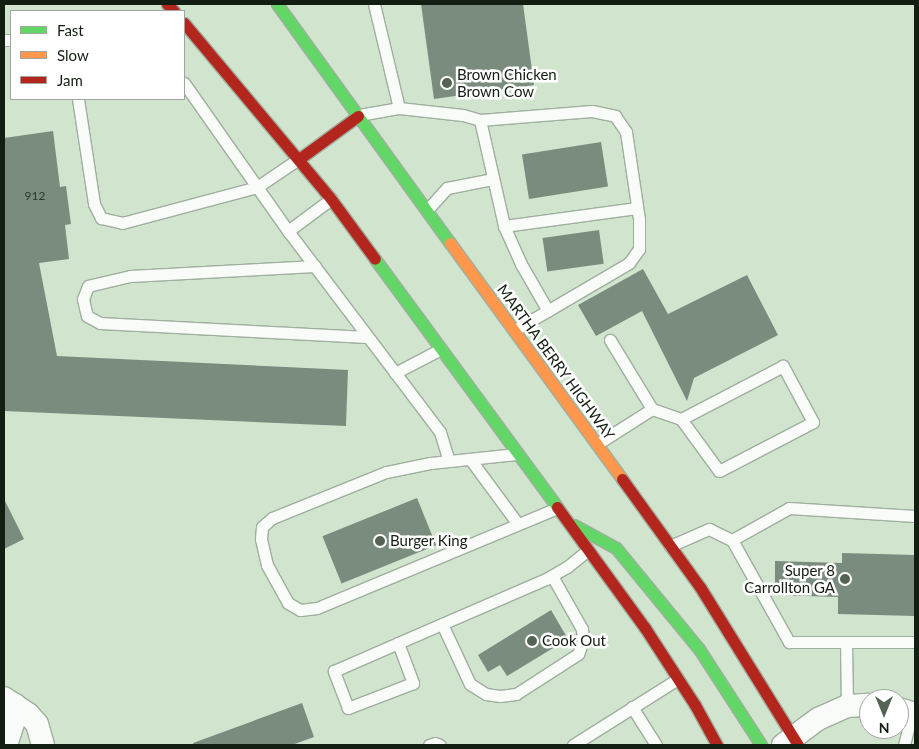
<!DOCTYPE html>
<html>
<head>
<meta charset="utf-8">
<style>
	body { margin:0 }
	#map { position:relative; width:919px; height:749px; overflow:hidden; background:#d0e4ce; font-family:Lato,sans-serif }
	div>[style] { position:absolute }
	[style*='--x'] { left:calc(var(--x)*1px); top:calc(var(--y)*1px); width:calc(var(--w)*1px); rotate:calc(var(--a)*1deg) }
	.building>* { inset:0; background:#7a8c7e; transform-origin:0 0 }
	.roads { filter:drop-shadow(1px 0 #9fae9e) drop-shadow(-1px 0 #9fae9e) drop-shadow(0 1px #9fae9e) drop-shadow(0 -1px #9fae9e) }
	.lane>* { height:11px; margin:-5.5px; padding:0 5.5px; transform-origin:5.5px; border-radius:5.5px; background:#f8fbf8 }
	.street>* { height:22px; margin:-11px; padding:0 11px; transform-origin:11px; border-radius:11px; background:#f8fbf8 }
	.fast>* { height:11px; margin:-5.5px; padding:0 5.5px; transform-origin:5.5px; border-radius:5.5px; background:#63d668 }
	.slow>* { height:11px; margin:-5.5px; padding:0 5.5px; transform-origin:5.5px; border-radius:5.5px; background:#ff974d }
	.jam>* { height:11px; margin:-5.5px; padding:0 5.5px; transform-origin:5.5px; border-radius:5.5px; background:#b3261e }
	.dots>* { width:14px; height:14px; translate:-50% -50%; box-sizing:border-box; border:2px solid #fff; border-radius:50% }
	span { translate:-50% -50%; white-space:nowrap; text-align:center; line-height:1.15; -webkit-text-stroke:5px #fff; paint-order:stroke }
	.number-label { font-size:12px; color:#2b3a2c }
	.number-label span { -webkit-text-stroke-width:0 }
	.poi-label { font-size:15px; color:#111e11 }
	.left { translate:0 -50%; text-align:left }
	.right { translate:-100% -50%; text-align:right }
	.street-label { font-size:15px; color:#111e11 }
	.frame { position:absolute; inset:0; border:5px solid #111e11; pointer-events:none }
	.legend { position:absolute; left:10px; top:10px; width:175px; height:90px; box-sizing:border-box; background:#fff; border:1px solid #a0a5a0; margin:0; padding:6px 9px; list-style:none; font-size:15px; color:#111e11 }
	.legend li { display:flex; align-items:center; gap:10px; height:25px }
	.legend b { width:25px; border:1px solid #a0a5a0 }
	.north { position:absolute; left:859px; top:689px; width:50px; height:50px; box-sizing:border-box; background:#fff; border:1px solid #a0a5a0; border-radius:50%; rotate:180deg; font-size:14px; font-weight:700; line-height:20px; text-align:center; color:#111e11 }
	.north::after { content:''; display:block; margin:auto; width:18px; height:22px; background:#546353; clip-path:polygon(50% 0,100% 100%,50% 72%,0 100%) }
</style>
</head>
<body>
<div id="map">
	<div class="building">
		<i style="clip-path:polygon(421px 4px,523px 4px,534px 85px,434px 99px)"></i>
		<i style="clip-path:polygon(53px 131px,60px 187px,66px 186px,71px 224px,65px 225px,69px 259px,39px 263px,57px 356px,348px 370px,346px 426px,4px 411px,4px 138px)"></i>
		<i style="left:601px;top:142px;width:45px;height:80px;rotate:81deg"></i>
		<i style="left:599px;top:230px;width:34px;height:57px;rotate:82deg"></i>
		<i style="clip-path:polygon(643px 269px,668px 314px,747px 275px,778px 335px,694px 378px,687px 401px,642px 311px,596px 336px,578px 305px)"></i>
		<i style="left:417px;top:498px;width:51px;height:102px;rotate:68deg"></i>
		<i style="clip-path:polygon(4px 499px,24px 539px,4px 549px)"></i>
		<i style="clip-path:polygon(842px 553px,915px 555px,915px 616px,838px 614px,838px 597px,775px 595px,775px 561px,842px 563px)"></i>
		<i style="clip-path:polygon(551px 610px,568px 639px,507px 676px,500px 665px,488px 672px,478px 655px)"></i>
		<i style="clip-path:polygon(302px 703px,314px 737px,292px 745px,194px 745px,193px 743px)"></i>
	</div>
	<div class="roads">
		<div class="lane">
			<i style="--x:374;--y:4;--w:107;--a:76.5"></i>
			<i style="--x:4;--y:40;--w:7;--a:0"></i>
			<i style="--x:184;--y:83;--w:181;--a:54.9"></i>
			<i style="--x:288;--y:231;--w:252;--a:52.9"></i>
			<i style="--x:440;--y:432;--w:30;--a:73"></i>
			<i style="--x:78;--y:99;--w:106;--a:81.3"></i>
			<i style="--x:94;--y:204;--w:16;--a:63"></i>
			<i style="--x:101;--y:218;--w:22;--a:13"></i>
			<i style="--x:122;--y:223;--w:140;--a:-14.9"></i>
			<i style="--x:257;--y:187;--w:48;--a:-34"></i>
			<i style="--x:359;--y:115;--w:41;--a:-9.9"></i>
			<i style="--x:399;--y:108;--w:64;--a:6.2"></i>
			<i style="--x:463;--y:115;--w:18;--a:16"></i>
			<i style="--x:480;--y:120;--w:112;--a:-4.6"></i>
			<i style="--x:592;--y:111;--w:24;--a:12"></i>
			<i style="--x:615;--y:116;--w:19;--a:55"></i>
			<i style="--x:626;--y:132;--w:88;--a:81.5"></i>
			<i style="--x:639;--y:219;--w:30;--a:90"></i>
			<i style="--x:639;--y:249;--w:17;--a:126"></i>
			<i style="--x:629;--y:263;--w:132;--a:149.6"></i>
			<i style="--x:480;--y:120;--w:109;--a:77.2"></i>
			<i style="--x:504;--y:226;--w:42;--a:65.9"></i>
			<i style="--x:521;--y:264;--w:54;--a:60.1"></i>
			<i style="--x:427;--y:210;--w:30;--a:-48"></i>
			<i style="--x:447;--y:188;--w:47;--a:-11.1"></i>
			<i style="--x:504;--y:226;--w:134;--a:-7.7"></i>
			<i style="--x:288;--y:231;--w:54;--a:-36.7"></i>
			<i style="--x:315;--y:266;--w:185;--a:176.9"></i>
			<i style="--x:130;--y:276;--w:43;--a:166.6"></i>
			<i style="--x:88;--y:286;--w:14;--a:111"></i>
			<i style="--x:83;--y:299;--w:17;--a:77"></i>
			<i style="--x:87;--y:316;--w:15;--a:28"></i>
			<i style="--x:100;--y:323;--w:267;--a:3"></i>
			<i style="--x:395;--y:373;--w:52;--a:-27.6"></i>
			<i style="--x:652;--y:409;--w:31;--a:19"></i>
			<i style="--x:681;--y:419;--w:64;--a:53.8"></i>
			<i style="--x:719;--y:471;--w:106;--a:-27.5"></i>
			<i style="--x:813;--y:422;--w:64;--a:-118.2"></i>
			<i style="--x:783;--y:366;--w:115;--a:152.5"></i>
			<i style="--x:597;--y:444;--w:65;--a:-32.5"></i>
			<i style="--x:652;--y:409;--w:81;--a:-121.3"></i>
			<i style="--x:516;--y:454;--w:86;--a:174"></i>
			<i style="--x:430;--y:463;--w:45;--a:168.4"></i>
			<i style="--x:386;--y:472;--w:123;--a:158"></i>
			<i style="--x:272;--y:518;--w:13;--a:138"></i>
			<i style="--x:262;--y:527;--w:12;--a:95"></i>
			<i style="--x:261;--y:539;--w:27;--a:77"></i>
			<i style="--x:267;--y:565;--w:43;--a:61.1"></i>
			<i style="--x:288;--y:603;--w:14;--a:30"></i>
			<i style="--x:300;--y:610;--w:17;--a:-7"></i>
			<i style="--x:317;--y:608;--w:260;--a:-22.6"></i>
			<i style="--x:470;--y:459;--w:81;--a:53.6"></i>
			<i style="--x:732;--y:540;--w:65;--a:-29.3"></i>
			<i style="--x:789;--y:508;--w:126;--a:3.6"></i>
			<i style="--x:670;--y:546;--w:43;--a:-23.6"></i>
			<i style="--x:709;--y:529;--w:25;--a:26"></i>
			<i style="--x:732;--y:540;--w:117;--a:60.8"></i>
			<i style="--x:789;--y:642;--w:57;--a:0"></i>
			<i style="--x:442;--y:624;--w:66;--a:65"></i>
			<i style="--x:470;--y:684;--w:19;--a:32"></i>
			<i style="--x:486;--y:694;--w:14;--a:8"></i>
			<i style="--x:500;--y:696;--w:16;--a:-7"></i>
			<i style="--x:516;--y:694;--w:74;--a:-32.8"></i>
			<i style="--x:578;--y:654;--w:15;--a:-70"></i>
			<i style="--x:583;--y:640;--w:11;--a:-95"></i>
			<i style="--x:582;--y:629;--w:61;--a:-119.5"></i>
			<i style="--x:398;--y:643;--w:43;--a:69.4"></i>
			<i style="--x:413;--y:683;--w:70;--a:159"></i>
			<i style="--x:348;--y:708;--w:40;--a:-111"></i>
			<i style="--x:334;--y:671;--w:70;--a:-23.6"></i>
			<i style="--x:398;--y:643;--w:161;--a:-23.4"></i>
			<i style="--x:546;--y:579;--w:24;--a:-30"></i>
			<i style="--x:567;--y:567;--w:27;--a:-39"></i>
			<i style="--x:847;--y:706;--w:64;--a:-90.9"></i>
			<i style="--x:846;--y:642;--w:69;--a:0"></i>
			<i style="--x:632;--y:707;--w:45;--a:57.7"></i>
			<i style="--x:429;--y:745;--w:6;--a:-18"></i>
			<i style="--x:435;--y:743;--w:5;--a:22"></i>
			<i style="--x:573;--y:745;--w:124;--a:-32.2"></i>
			<i style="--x:904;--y:745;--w:33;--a:-76"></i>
		</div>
		<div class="street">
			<i style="--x:4;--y:698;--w:29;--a:34"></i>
			<i style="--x:28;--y:714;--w:13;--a:48"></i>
			<i style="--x:37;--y:724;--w:22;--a:74"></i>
			<i style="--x:899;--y:709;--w:17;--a:17"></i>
			<i style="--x:6;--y:745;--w:26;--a:-72"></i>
			<i style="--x:14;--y:720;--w:15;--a:-86"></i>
			<i style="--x:783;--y:745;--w:44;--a:-36.6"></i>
			<i style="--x:818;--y:719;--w:32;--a:-24"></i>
			<i style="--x:847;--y:706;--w:22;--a:-3"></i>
		</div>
		<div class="fast">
			<i style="--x:277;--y:4;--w:295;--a:54.1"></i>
			<i style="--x:375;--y:259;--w:308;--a:53.7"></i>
			<i style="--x:574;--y:525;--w:48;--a:28.7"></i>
			<i style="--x:616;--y:548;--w:131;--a:50.6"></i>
			<i style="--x:699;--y:649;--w:114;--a:57.1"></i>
		</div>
		<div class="slow">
			<i style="--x:450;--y:243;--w:292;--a:53.9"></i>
		</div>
		<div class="jam">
			<i style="--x:167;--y:4;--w:10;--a:45"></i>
			<i style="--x:184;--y:23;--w:229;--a:50.1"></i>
			<i style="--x:331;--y:199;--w:74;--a:53.7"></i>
			<i style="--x:299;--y:159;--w:73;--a:-36.1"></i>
			<i style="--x:622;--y:479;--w:133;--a:54.2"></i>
			<i style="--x:700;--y:587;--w:186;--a:58.2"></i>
			<i style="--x:557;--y:507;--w:150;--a:54"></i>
			<i style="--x:645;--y:628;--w:92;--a:57"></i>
			<i style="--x:695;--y:705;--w:46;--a:61.2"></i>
		</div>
	</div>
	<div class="dots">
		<i style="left:447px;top:83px;background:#546353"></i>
		<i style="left:380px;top:541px;background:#546353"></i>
		<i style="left:845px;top:579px;background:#546353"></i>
		<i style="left:532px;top:641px;background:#546353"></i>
	</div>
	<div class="number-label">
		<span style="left:35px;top:196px">912</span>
	</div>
	<div class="poi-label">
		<span class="left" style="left:457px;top:83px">Brown Chicken<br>Brown Cow</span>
		<span class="left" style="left:390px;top:541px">Burger King</span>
		<span class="right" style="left:835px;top:579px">Super 8<br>Carrollton GA</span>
		<span class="left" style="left:542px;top:641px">Cook Out</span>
	</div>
	<div class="street-label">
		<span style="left:556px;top:362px;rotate:54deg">MARTHA BERRY HIGHWAY</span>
	</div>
	<div class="frame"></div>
	<ul class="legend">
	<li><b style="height:6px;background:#63d668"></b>Fast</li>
	<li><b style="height:6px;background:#ff974d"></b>Slow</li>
	<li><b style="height:6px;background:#b3261e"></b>Jam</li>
	</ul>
	<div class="north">N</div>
</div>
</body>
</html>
